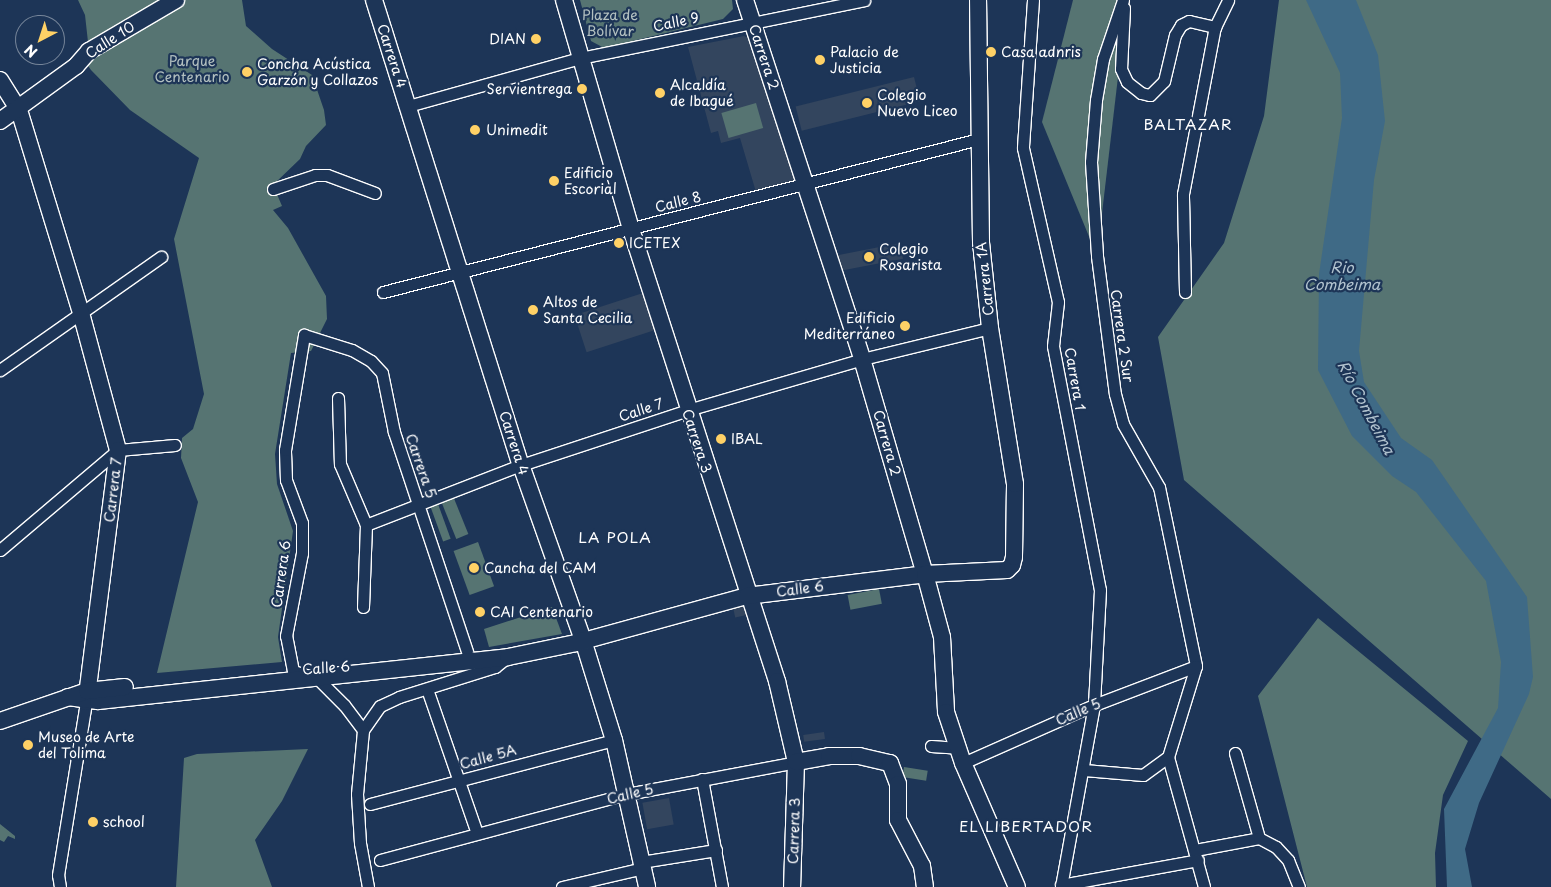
<!DOCTYPE html>
<html>
<head>
<meta charset="utf-8">
<style>
	body { margin:0 }
	#map { position:relative; width:1551px; height:887px; overflow:hidden; background:#1d3557; font-family:"Playpen Sans",sans-serif }
	div>[style] { position:absolute }
	[style*='--x'] { left:calc(var(--x)*1px); top:calc(var(--y)*1px); width:calc(var(--w)*1px); rotate:calc(var(--a)*1deg) }
	.built>* { inset:0; background:#33455e; transform-origin:0 0 }
	.green>* { inset:0; background:#567472; transform-origin:0 0 }
	.water>* { inset:0; background:#3f6a86 }
	.roads { filter:drop-shadow(1px 0 #fff) drop-shadow(-1px 0 #fff) drop-shadow(0 1px #fff) drop-shadow(0 -1px #fff) }
	.street>* { height:11px; margin:-5.5px; padding:0 5.5px; transform-origin:5.5px; border-radius:5.5px; background:#1d3557 }
	.secondary>* { height:16px; margin:-8px; padding:0 8px; transform-origin:8px; border-radius:8px; background:#1d3557 }
	.dots>* { width:14px; height:14px; translate:-50% -50%; box-sizing:border-box; border:2px solid #1d3557; border-radius:50% }
	span { translate:-50% -50%; white-space:nowrap; text-align:center; line-height:1.15; -webkit-text-stroke:4.5px #1d3557; paint-order:stroke }
	.park-label { font-size:14px; color:#b3c0c0 }
	.street-label { font-size:14px; color:#fff }
	.poi-label { font-size:14px; color:#fff }
	.right { translate:-100% -50%; text-align:right }
	.left { translate:0 -50%; text-align:left }
	.neighbourhood-label { font-size:15px; color:#fff; letter-spacing:1px }
	.water-label { font-size:15px; color:#b2c3cf; font-style:italic }
	.north { position:absolute; left:15px; top:15px; width:50px; height:50px; box-sizing:border-box; background:#1d3557; border:1px solid #77869a; border-radius:50%; rotate:220deg; font-size:14px; font-weight:700; line-height:20px; text-align:center; color:#fff }
	.north::after { content:''; display:block; margin:auto; width:18px; height:22px; background:#ffd166; clip-path:polygon(50% 0,100% 100%,50% 72%,0 100%) }
</style>
</head>
<body>
<div id="map">
	<div class="built">
		<i style="clip-path:polygon(744px 36px,750px 39px,795px 181px,756px 192px,740px 138px,721px 143px,718px 131px,711px 133px,688px 47px)"></i>
		<i style="left:914px;top:77px;width:25px;height:122px;rotate:76deg"></i>
		<i style="left:900px;top:243px;width:16px;height:65px;rotate:79deg"></i>
		<i style="left:643px;top:293px;width:39px;height:72px;rotate:72deg"></i>
		<i style="left:745px;top:601px;width:14px;height:13px;rotate:78deg"></i>
		<i style="left:824px;top:732px;width:7px;height:21px;rotate:82deg"></i>
		<i style="left:669px;top:798px;width:27px;height:27px;rotate:80deg"></i>
	</div>
	<div class="green">
		<i style="clip-path:polygon(78px 0,242px 0,246px 26px,272px 49px,312px 75px,324px 110px,326px 125px,306px 146px,300px 159px,273px 185px,282px 206px,273px 210px,288px 228px,326px 296px,327px 319px,311px 351px,291px 353px,275px 454px,277px 484px,293px 531px,278px 637px,282px 662px,157px 673px,198px 502px,181px 458px,182px 438px,193px 429px,204px 394px,174px 239px,199px 158px,130px 110px,91px 70px,86px 63px,89px 51px,85px 15px)"></i>
		<i style="clip-path:polygon(580px 0,732px 0,733px 9px,723px 19px,604px 48px,591px 41px)"></i>
		<i style="clip-path:polygon(1073px 0,1127px 0,1097px 256px,1042px 122px)"></i>
		<i style="clip-path:polygon(1279px 0,1551px 0,1551px 799px,1184px 480px,1158px 337px,1224px 243px,1264px 116px)"></i>
		<i style="left:756px;top:103px;width:26px;height:36px;rotate:74deg"></i>
		<i style="left:453px;top:496px;width:41px;height:13px;rotate:68deg"></i>
		<i style="left:438px;top:504px;width:37px;height:8px;rotate:70deg"></i>
		<i style="left:478px;top:542px;width:47px;height:26px;rotate:70deg"></i>
		<i style="left:879px;top:589px;width:15px;height:32px;rotate:79deg"></i>
		<i style="clip-path:polygon(552px 607px,562px 634px,489px 647px,484px 629px)"></i>
		<i style="clip-path:polygon(1318px 618px,1468px 741px,1443px 795px,1435px 853px,1436px 887px,1307px 887px,1258px 696px)"></i>
		<i style="clip-path:polygon(308px 749px,282px 801px,255px 840px,272px 887px,176px 887px,184px 758px,197px 754px)"></i>
		<i style="left:904px;top:767px;width:24px;height:10px;rotate:9deg"></i>
		<i style="clip-path:polygon(0 824px,15px 836px,15px 839px,8px 836px,4px 842px,0 840px)"></i>
	</div>
	<div class="water">
		<i style="clip-path:polygon(1306px 0,1356px 0,1378px 55px,1385px 121px,1374px 180px,1359px 351px,1364px 382px,1401px 438px,1432px 460px,1527px 597px,1533px 677px,1529px 694px,1479px 803px,1465px 849px,1472px 887px,1447px 887px,1444px 809px,1498px 708px,1501px 662px,1486px 581px,1416px 492px,1392px 476px,1352px 436px,1318px 370px,1319px 274px,1342px 118px,1340px 73px)"></i>
	</div>
	<div class="roads">
		<div class="street">
			<i style="--x:1033;--y:0;--w:148;--a:93.9"></i>
			<i style="--x:1023;--y:148;--w:158;--a:77.2"></i>
			<i style="--x:1058;--y:302;--w:44;--a:96.5"></i>
			<i style="--x:1053;--y:346;--w:248;--a:79.1"></i>
			<i style="--x:1100;--y:590;--w:115;--a:93"></i>
			<i style="--x:1094;--y:705;--w:185;--a:100.3"></i>
			<i style="--x:1123;--y:0;--w:62;--a:108.7"></i>
			<i style="--x:1103;--y:59;--w:42;--a:99.7"></i>
			<i style="--x:1096;--y:100;--w:62;--a:94.6"></i>
			<i style="--x:1091;--y:162;--w:94;--a:86.3"></i>
			<i style="--x:1097;--y:256;--w:139;--a:82.6"></i>
			<i style="--x:1115;--y:394;--w:31;--a:75"></i>
			<i style="--x:1123;--y:424;--w:73;--a:60.3"></i>
			<i style="--x:1159;--y:487;--w:183;--a:78.3"></i>
			<i style="--x:1196;--y:666;--w:95;--a:107.1"></i>
			<i style="--x:1124;--y:8;--w:61;--a:92.8"></i>
			<i style="--x:1121;--y:69;--w:14;--a:65"></i>
			<i style="--x:1127;--y:82;--w:18;--a:38"></i>
			<i style="--x:1141;--y:93;--w:9;--a:13"></i>
			<i style="--x:1150;--y:95;--w:20;--a:-45"></i>
			<i style="--x:1164;--y:81;--w:47;--a:-76.6"></i>
			<i style="--x:1175;--y:35;--w:12;--a:-59"></i>
			<i style="--x:1181;--y:25;--w:9;--a:-27"></i>
			<i style="--x:1189;--y:21;--w:27;--a:13"></i>
			<i style="--x:408;--y:106;--w:179;--a:-15.6"></i>
			<i style="--x:580;--y:58;--w:290;--a:-11.5"></i>
			<i style="--x:273;--y:189;--w:44;--a:-18.4"></i>
			<i style="--x:315;--y:175;--w:12;--a:0"></i>
			<i style="--x:327;--y:175;--w:51;--a:20.6"></i>
			<i style="--x:383;--y:292;--w:615;--a:-14.4"></i>
			<i style="--x:1185;--y:292;--w:98;--a:-91.2"></i>
			<i style="--x:1183;--y:194;--w:170;--a:-79.2"></i>
			<i style="--x:1215;--y:27;--w:30;--a:-64"></i>
			<i style="--x:0;--y:370;--w:197;--a:-35.1"></i>
			<i style="--x:338;--y:398;--w:66;--a:88.3"></i>
			<i style="--x:340;--y:464;--w:66;--a:66.9"></i>
			<i style="--x:366;--y:525;--w:82;--a:92.1"></i>
			<i style="--x:366;--y:525;--w:166;--a:-21.2"></i>
			<i style="--x:521;--y:465;--w:176;--a:-18.2"></i>
			<i style="--x:688;--y:410;--w:181;--a:-16.3"></i>
			<i style="--x:862;--y:359;--w:132;--a:-13.6"></i>
			<i style="--x:0;--y:550;--w:155;--a:-40.3"></i>
			<i style="--x:118;--y:450;--w:57;--a:-5"></i>
			<i style="--x:427;--y:689;--w:152;--a:70.9"></i>
			<i style="--x:363;--y:730;--w:29;--a:-55"></i>
			<i style="--x:380;--y:706;--w:21;--a:-25"></i>
			<i style="--x:399;--y:697;--w:101;--a:-17.4"></i>
			<i style="--x:495;--y:667;--w:14;--a:-39"></i>
			<i style="--x:931;--y:746;--w:27;--a:4"></i>
			<i style="--x:1235;--y:753;--w:88;--a:74.2"></i>
			<i style="--x:1168;--y:757;--w:135;--a:74.5"></i>
			<i style="--x:963;--y:763;--w:143;--a:-23.9"></i>
			<i style="--x:1094;--y:705;--w:109;--a:-20.9"></i>
			<i style="--x:1084;--y:770;--w:59;--a:4.8"></i>
			<i style="--x:1143;--y:775;--w:31;--a:-36"></i>
			<i style="--x:702;--y:779;--w:110;--a:79.5"></i>
			<i style="--x:370;--y:804;--w:252;--a:-14.7"></i>
			<i style="--x:1195;--y:850;--w:65;--a:-10.6"></i>
			<i style="--x:1259;--y:838;--w:19;--a:28"></i>
			<i style="--x:1276;--y:847;--w:18;--a:47"></i>
			<i style="--x:1288;--y:860;--w:29;--a:68"></i>
			<i style="--x:380;--y:860;--w:256;--a:-15"></i>
			<i style="--x:627;--y:794;--w:172;--a:-10.7"></i>
			<i style="--x:641;--y:862;--w:76;--a:-9.1"></i>
			<i style="--x:1061;--y:885;--w:139;--a:-10.3"></i>
			<i style="--x:60;--y:887;--w:12;--a:-99"></i>
			<i style="--x:58;--y:875;--w:175;--a:-80.8"></i>
			<i style="--x:368;--y:887;--w:45;--a:-100.3"></i>
			<i style="--x:360;--y:843;--w:49;--a:-93.5"></i>
			<i style="--x:357;--y:794;--w:64;--a:-84.6"></i>
			<i style="--x:363;--y:730;--w:31;--a:-127"></i>
			<i style="--x:344;--y:705;--w:37;--a:-135"></i>
			<i style="--x:318;--y:679;--w:26;--a:-162"></i>
			<i style="--x:293;--y:671;--w:36;--a:-101"></i>
			<i style="--x:286;--y:636;--w:85;--a:-79.1"></i>
			<i style="--x:302;--y:553;--w:30;--a:-90"></i>
			<i style="--x:302;--y:523;--w:46;--a:-110.4"></i>
			<i style="--x:286;--y:480;--w:30;--a:-92"></i>
			<i style="--x:285;--y:450;--w:117;--a:-80.6"></i>
			<i style="--x:304;--y:335;--w:50;--a:17.4"></i>
			<i style="--x:352;--y:350;--w:22;--a:30"></i>
			<i style="--x:371;--y:361;--w:16;--a:47"></i>
			<i style="--x:382;--y:373;--w:60;--a:78.5"></i>
			<i style="--x:394;--y:432;--w:232;--a:71.6"></i>
			<i style="--x:562;--y:887;--w:83;--a:-13.2"></i>
		</div>
		<div class="secondary">
			<i style="--x:374;--y:0;--w:488;--a:72.5"></i>
			<i style="--x:521;--y:465;--w:186;--a:70.5"></i>
			<i style="--x:583;--y:640;--w:105;--a:72.8"></i>
			<i style="--x:614;--y:740;--w:151;--a:77.3"></i>
			<i style="--x:564;--y:0;--w:239;--a:73.7"></i>
			<i style="--x:631;--y:229;--w:475;--a:72.1"></i>
			<i style="--x:777;--y:681;--w:83;--a:76.8"></i>
			<i style="--x:796;--y:762;--w:125;--a:91.8"></i>
			<i style="--x:745;--y:0;--w:378;--a:71.9"></i>
			<i style="--x:862;--y:359;--w:224;--a:73.7"></i>
			<i style="--x:925;--y:574;--w:65;--a:74.9"></i>
			<i style="--x:942;--y:637;--w:75;--a:86.9"></i>
			<i style="--x:946;--y:712;--w:54;--a:71.6"></i>
			<i style="--x:963;--y:763;--w:135;--a:66.5"></i>
			<i style="--x:0;--y:80;--w:36;--a:58"></i>
			<i style="--x:19;--y:110;--w:212;--a:73"></i>
			<i style="--x:81;--y:313;--w:142;--a:74.9"></i>
			<i style="--x:118;--y:450;--w:254;--a:97.2"></i>
			<i style="--x:0;--y:121;--w:94;--a:-35.9"></i>
			<i style="--x:76;--y:66;--w:20;--a:-49"></i>
			<i style="--x:89;--y:51;--w:101;--a:-30.4"></i>
			<i style="--x:68;--y:697;--w:30;--a:8"></i>
			<i style="--x:98;--y:701;--w:412;--a:-6.1"></i>
			<i style="--x:508;--y:657;--w:69;--a:-11.6"></i>
			<i style="--x:576;--y:643;--w:177;--a:-15.4"></i>
			<i style="--x:747;--y:596;--w:179;--a:-7"></i>
			<i style="--x:925;--y:574;--w:82;--a:-2.8"></i>
			<i style="--x:1007;--y:570;--w:7;--a:-45"></i>
			<i style="--x:1012;--y:565;--w:8;--a:-76"></i>
			<i style="--x:1014;--y:557;--w:73;--a:-89.2"></i>
			<i style="--x:1015;--y:484;--w:158;--a:-99.1"></i>
			<i style="--x:990;--y:328;--w:86;--a:-96"></i>
			<i style="--x:981;--y:242;--w:242;--a:-90.7"></i>
			<i style="--x:0;--y:721;--w:92;--a:-19"></i>
			<i style="--x:87;--y:691;--w:38;--a:-6"></i>
			<i style="--x:796;--y:762;--w:34;--a:-10"></i>
			<i style="--x:829;--y:756;--w:30;--a:0"></i>
			<i style="--x:859;--y:756;--w:32;--a:13"></i>
			<i style="--x:890;--y:763;--w:22;--a:69"></i>
			<i style="--x:898;--y:784;--w:36;--a:90"></i>
			<i style="--x:898;--y:820;--w:52;--a:62.4"></i>
			<i style="--x:922;--y:866;--w:21;--a:82"></i>
		</div>
	</div>
	<div class="dots">
		<i style="left:536px;top:39px;background:#ffd166"></i>
		<i style="left:991px;top:52px;background:#ffd166"></i>
		<i style="left:820px;top:60px;background:#ffd166"></i>
		<i style="left:247px;top:72px;background:#ffd166"></i>
		<i style="left:582px;top:89px;background:#ffd166"></i>
		<i style="left:660px;top:93px;background:#ffd166"></i>
		<i style="left:867px;top:103px;background:#ffd166"></i>
		<i style="left:475px;top:130px;background:#ffd166"></i>
		<i style="left:554px;top:181px;background:#ffd166"></i>
		<i style="left:619px;top:243px;background:#ffd166"></i>
		<i style="left:869px;top:257px;background:#ffd166"></i>
		<i style="left:533px;top:310px;background:#ffd166"></i>
		<i style="left:905px;top:326px;background:#ffd166"></i>
		<i style="left:721px;top:439px;background:#ffd166"></i>
		<i style="left:474px;top:568px;background:#ffd166"></i>
		<i style="left:480px;top:612px;background:#ffd166"></i>
		<i style="left:28px;top:745px;background:#ffd166"></i>
		<i style="left:93px;top:822px;background:#ffd166"></i>
	</div>
	<div class="park-label">
		<span style="left:610px;top:23px">Plaza de<br>Bolívar</span>
		<span style="left:192px;top:69px">Parque<br>Centenario</span>
	</div>
	<div class="street-label">
		<span style="left:676px;top:22px;rotate:-12deg">Calle 9</span>
		<span style="left:110px;top:40px;rotate:-33deg">Calle 10</span>
		<span style="left:392px;top:56px;rotate:72deg">Carrera 4</span>
		<span style="left:764px;top:57px;rotate:72deg">Carrera 2</span>
		<span style="left:678px;top:202px;rotate:-14deg">Calle 8</span>
		<span style="left:985px;top:279px;rotate:-96deg">Carrera 1A</span>
		<span style="left:1122px;top:336px;rotate:82deg">Carrera 2 Sur</span>
		<span style="left:1075px;top:379px;rotate:80deg">Carrera 1</span>
		<span style="left:641px;top:410px;rotate:-18deg">Calle 7</span>
		<span style="left:697px;top:441px;rotate:72deg">Carrera 3</span>
		<span style="left:514px;top:443px;rotate:72deg">Carrera 4</span>
		<span style="left:887px;top:443px;rotate:74deg">Carrera 2</span>
		<span style="left:421px;top:466px;rotate:71deg">Carrera 5</span>
		<span style="left:113px;top:490px;rotate:-83deg">Carrera 7</span>
		<span style="left:281px;top:574px;rotate:-82deg">Carrera 6</span>
		<span style="left:800px;top:589px;rotate:-7deg">Calle 6</span>
		<span style="left:326px;top:668px;rotate:-4deg">Calle 6</span>
		<span style="left:1078px;top:712px;rotate:-23deg">Calle 5</span>
		<span style="left:488px;top:757px;rotate:-15deg">Calle 5A</span>
		<span style="left:630px;top:794px;rotate:-13deg">Calle 5</span>
		<span style="left:794px;top:831px;rotate:-88deg">Carrera 3</span>
	</div>
	<div class="poi-label">
		<span class="right" style="left:526px;top:39px">DIAN</span>
		<span class="left" style="left:830px;top:60px">Palacio de<br>Justicia</span>
		<span class="left" style="left:1001px;top:52px">Casa adnris</span>
		<span class="left" style="left:257px;top:72px">Concha Acústica<br>Garzón y Collazos</span>
		<span class="left" style="left:670px;top:93px">Alcaldía<br>de Ibagué</span>
		<span class="right" style="left:572px;top:89px">Servientrega</span>
		<span class="left" style="left:877px;top:103px">Colegio<br>Nuevo Liceo</span>
		<span class="left" style="left:486px;top:130px">Unimedit</span>
		<span class="left" style="left:564px;top:181px">Edificio<br>Escorial</span>
		<span class="left" style="left:629px;top:243px">ICETEX</span>
		<span class="left" style="left:879px;top:257px">Colegio<br>Rosarista</span>
		<span class="left" style="left:543px;top:310px">Altos de<br>Santa Cecilia</span>
		<span class="right" style="left:895px;top:326px">Edificio<br>Mediterráneo</span>
		<span class="left" style="left:731px;top:439px">IBAL</span>
		<span class="left" style="left:484px;top:568px">Cancha del CAM</span>
		<span class="left" style="left:490px;top:612px">CAI Centenario</span>
		<span class="left" style="left:38px;top:745px">Museo de Arte<br>del Tolima</span>
		<span class="left" style="left:103px;top:822px">school</span>
	</div>
	<div class="neighbourhood-label">
		<span style="left:1188px;top:124px">BALTAZAR</span>
		<span style="left:615px;top:537px">LA POLA</span>
		<span style="left:1026px;top:826px">EL LIBERTADOR</span>
	</div>
	<div class="water-label">
		<span style="left:1342px;top:275px">Rio<br>Combeima</span>
		<span style="left:1367px;top:407px;rotate:62deg">Río Combeima</span>
	</div>
	<div class="north">N</div>
</div>
</body>
</html>
